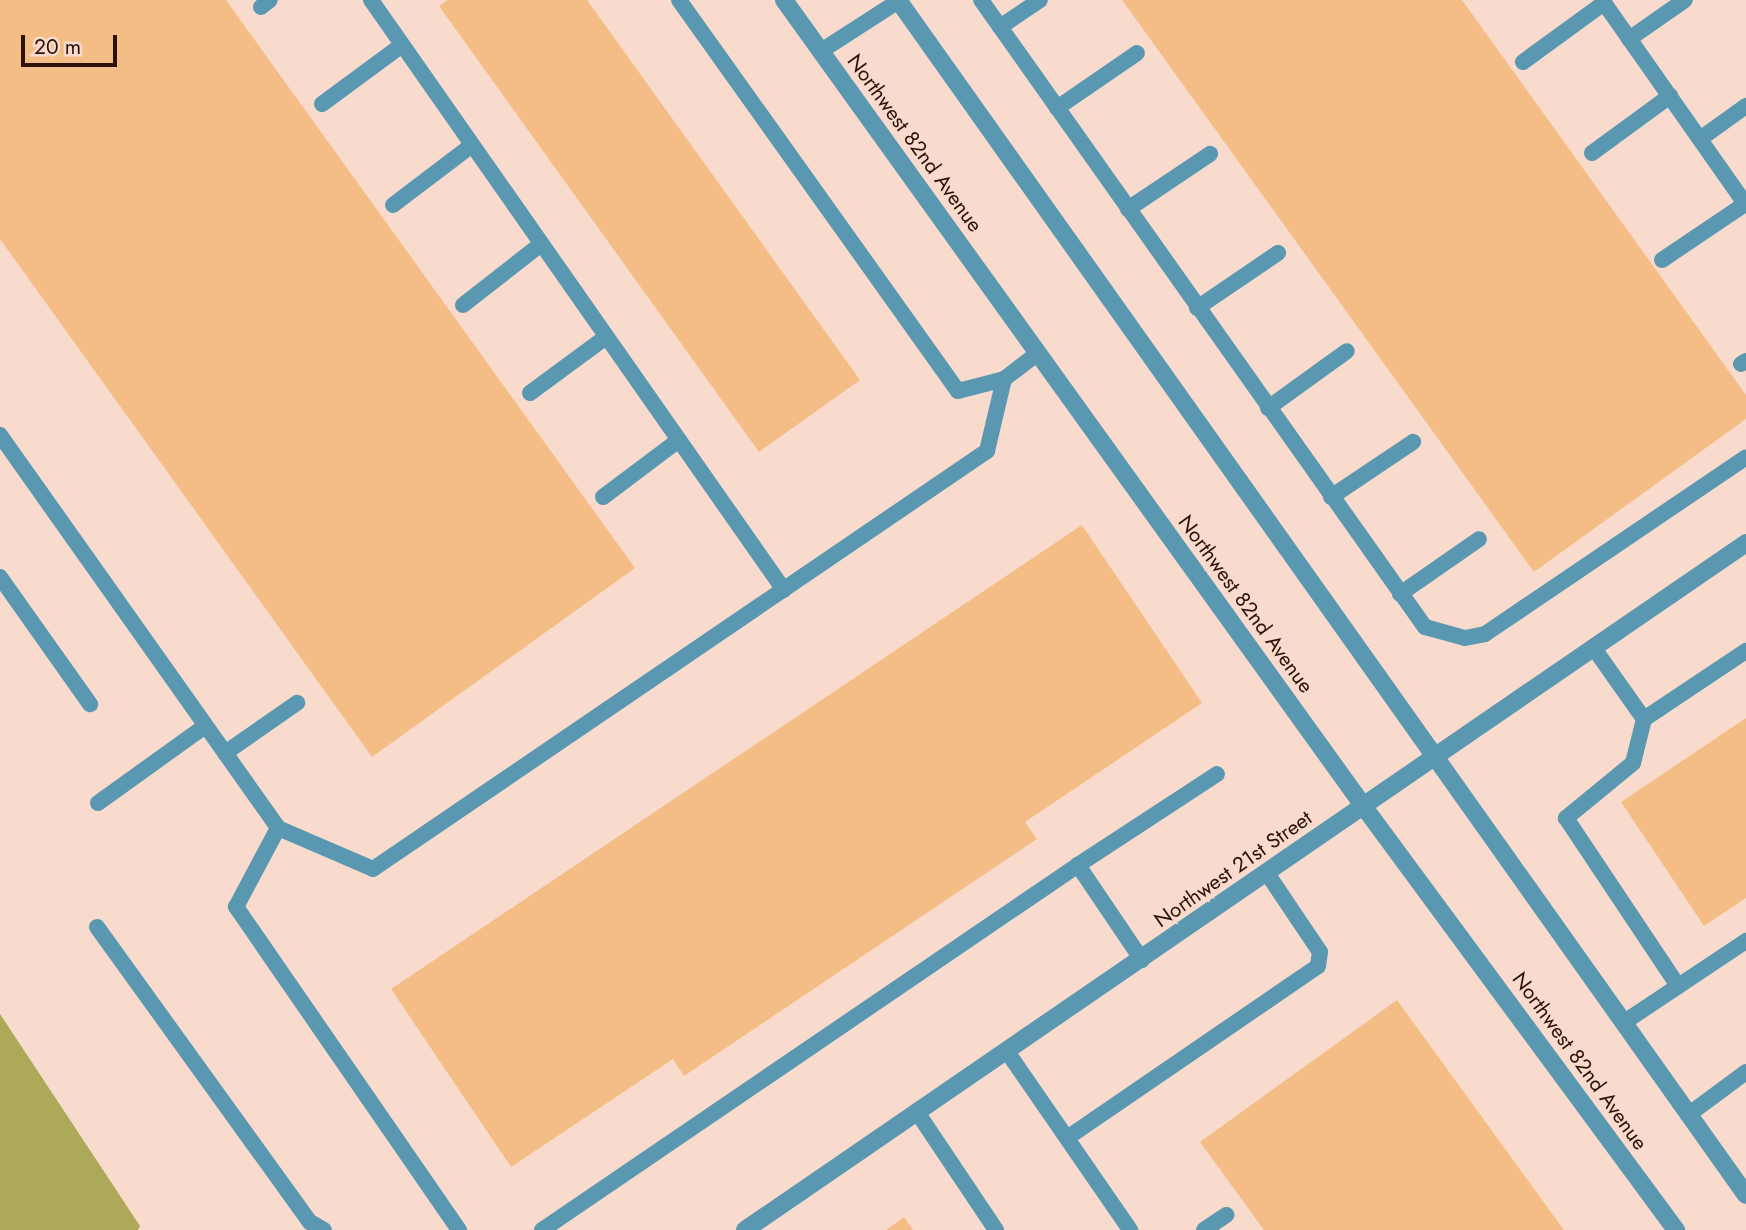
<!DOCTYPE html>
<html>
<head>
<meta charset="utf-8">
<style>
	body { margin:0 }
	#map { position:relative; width:1746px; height:1230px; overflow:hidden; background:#f9dbce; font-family:Jost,sans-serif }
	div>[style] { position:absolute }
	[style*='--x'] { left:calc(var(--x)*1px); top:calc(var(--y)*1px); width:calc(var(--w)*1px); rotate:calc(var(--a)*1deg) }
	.water>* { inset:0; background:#aea958 }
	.building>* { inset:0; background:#f5bd86 }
	.service>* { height:16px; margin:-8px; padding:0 8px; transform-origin:8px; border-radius:8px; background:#5a98b1 }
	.minor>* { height:18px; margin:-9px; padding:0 9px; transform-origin:9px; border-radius:9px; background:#5a98b1 }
	.tertiary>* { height:18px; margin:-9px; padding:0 9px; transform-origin:9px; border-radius:9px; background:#5a98b1 }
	span { translate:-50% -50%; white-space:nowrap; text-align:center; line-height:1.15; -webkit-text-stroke:5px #f9dbce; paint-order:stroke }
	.street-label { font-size:21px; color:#2b1205 }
	.scale { position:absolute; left:21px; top:35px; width:96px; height:32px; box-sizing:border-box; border:4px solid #2b1205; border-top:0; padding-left:9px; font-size:21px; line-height:24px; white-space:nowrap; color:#2b1205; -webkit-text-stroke:5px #f9dbce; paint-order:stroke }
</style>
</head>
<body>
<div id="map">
	<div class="water">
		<i style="clip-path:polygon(0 1014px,140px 1226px,138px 1230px,0 1230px)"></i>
	</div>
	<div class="building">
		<i style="clip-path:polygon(0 0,226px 0,635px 568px,372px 757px,0 239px)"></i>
		<i style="clip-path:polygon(447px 0,587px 0,860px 380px,759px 452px,439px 6px)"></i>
		<i style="clip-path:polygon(1122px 0,1462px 0,1746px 395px,1746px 419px,1534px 572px)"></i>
		<i style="clip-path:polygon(1082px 525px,1202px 703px,1025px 822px,1037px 839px,684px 1076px,673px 1059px,511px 1167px,391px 989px)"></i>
		<i style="clip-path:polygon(1746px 718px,1746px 898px,1704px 926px,1621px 802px)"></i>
		<i style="clip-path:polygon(1397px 1000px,1564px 1230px,1264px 1230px,1200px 1142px)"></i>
		<i style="clip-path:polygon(904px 1217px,913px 1230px,886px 1230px)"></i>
	</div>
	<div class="service">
		<i style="--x:371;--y:0;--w:720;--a:55.01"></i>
		<i style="--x:679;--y:0;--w:480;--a:54.5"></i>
		<i style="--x:958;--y:391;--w:48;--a:-14.6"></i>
		<i style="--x:981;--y:0;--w:768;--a:54.7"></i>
		<i style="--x:1425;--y:627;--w:41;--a:15.4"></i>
		<i style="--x:1465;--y:638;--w:20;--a:-11"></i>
		<i style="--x:1485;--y:634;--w:315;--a:-34.1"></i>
		<i style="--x:1602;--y:0;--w:251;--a:54.9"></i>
		<i style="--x:261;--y:7;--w:11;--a:-38"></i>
		<i style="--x:1000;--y:27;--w:48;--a:-34"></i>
		<i style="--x:1629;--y:39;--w:68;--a:-34.9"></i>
		<i style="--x:821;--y:51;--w:94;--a:-32.8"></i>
		<i style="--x:1523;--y:62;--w:100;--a:-36.1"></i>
		<i style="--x:322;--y:104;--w:99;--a:-36.4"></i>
		<i style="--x:1057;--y:108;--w:97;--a:-34.5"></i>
		<i style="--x:1700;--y:139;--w:57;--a:-35.7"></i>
		<i style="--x:1592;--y:153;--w:97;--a:-36.2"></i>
		<i style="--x:393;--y:205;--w:99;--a:-37.2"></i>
		<i style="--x:1128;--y:209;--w:99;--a:-33.9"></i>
		<i style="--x:1662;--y:260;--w:100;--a:-34"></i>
		<i style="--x:463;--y:305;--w:99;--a:-38"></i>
		<i style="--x:1197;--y:308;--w:98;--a:-34.2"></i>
		<i style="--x:1741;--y:364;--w:6;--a:-31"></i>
		<i style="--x:530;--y:393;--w:94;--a:-36.4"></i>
		<i style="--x:1268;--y:408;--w:97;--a:-35.8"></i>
		<i style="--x:0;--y:435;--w:481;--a:54.7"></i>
		<i style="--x:603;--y:497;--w:95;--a:-36.9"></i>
		<i style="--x:1331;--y:497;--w:99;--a:-33.9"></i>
		<i style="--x:0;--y:577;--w:156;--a:54.7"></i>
		<i style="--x:1400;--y:594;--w:96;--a:-34.8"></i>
		<i style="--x:1593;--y:647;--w:88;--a:54.7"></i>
		<i style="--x:1644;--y:719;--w:123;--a:-33.7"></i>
		<i style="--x:1644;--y:719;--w:45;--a:104"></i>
		<i style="--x:1633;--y:763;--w:87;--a:140.6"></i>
		<i style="--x:1566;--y:818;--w:202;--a:56.3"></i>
		<i style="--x:225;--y:753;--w:88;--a:-34.8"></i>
		<i style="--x:98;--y:803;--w:132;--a:-35.7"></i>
		<i style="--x:97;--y:927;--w:364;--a:54.2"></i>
		<i style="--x:310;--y:1222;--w:16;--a:30"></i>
		<i style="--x:1142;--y:960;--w:115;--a:-124"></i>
		<i style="--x:1078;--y:865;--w:166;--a:-33.2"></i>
		<i style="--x:1623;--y:1023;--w:148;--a:-33.7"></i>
		<i style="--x:1006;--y:1050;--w:219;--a:55.4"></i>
		<i style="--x:917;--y:1112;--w:142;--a:56.2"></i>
		<i style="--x:1688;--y:1115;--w:72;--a:-36.6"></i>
		<i style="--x:1067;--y:1138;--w:304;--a:-34.4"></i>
		<i style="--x:1318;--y:966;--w:14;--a:-82"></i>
		<i style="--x:1320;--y:952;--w:95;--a:-123.9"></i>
		<i style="--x:459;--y:1230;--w:393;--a:-124.6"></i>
		<i style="--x:236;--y:907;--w:89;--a:-62"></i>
		<i style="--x:278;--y:828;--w:103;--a:23.3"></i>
		<i style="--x:373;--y:869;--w:743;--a:-34.25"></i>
		<i style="--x:987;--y:451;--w:74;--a:-76.7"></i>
		<i style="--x:1004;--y:379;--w:43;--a:-37.4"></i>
		<i style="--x:542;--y:1230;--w:648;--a:-34.25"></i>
		<i style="--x:1204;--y:1230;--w:27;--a:-34"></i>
	</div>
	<div class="minor">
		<i style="--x:745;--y:1230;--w:1214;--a:-34.46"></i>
	</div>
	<div class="tertiary">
		<i style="--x:784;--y:0;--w:994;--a:54.29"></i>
		<i style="--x:1364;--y:807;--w:526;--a:53.59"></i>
		<i style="--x:898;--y:0;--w:1465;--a:54.64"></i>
	</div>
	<div class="street-label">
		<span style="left:915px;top:143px;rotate:54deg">Northwest 82nd Avenue</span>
		<span style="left:1246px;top:604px;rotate:54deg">Northwest 82nd Avenue</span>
		<span style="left:1233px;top:869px;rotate:-35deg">Northwest 21st Street</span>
		<span style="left:1580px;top:1061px;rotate:54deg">Northwest 82nd Avenue</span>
	</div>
	<div class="scale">20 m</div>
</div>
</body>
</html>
